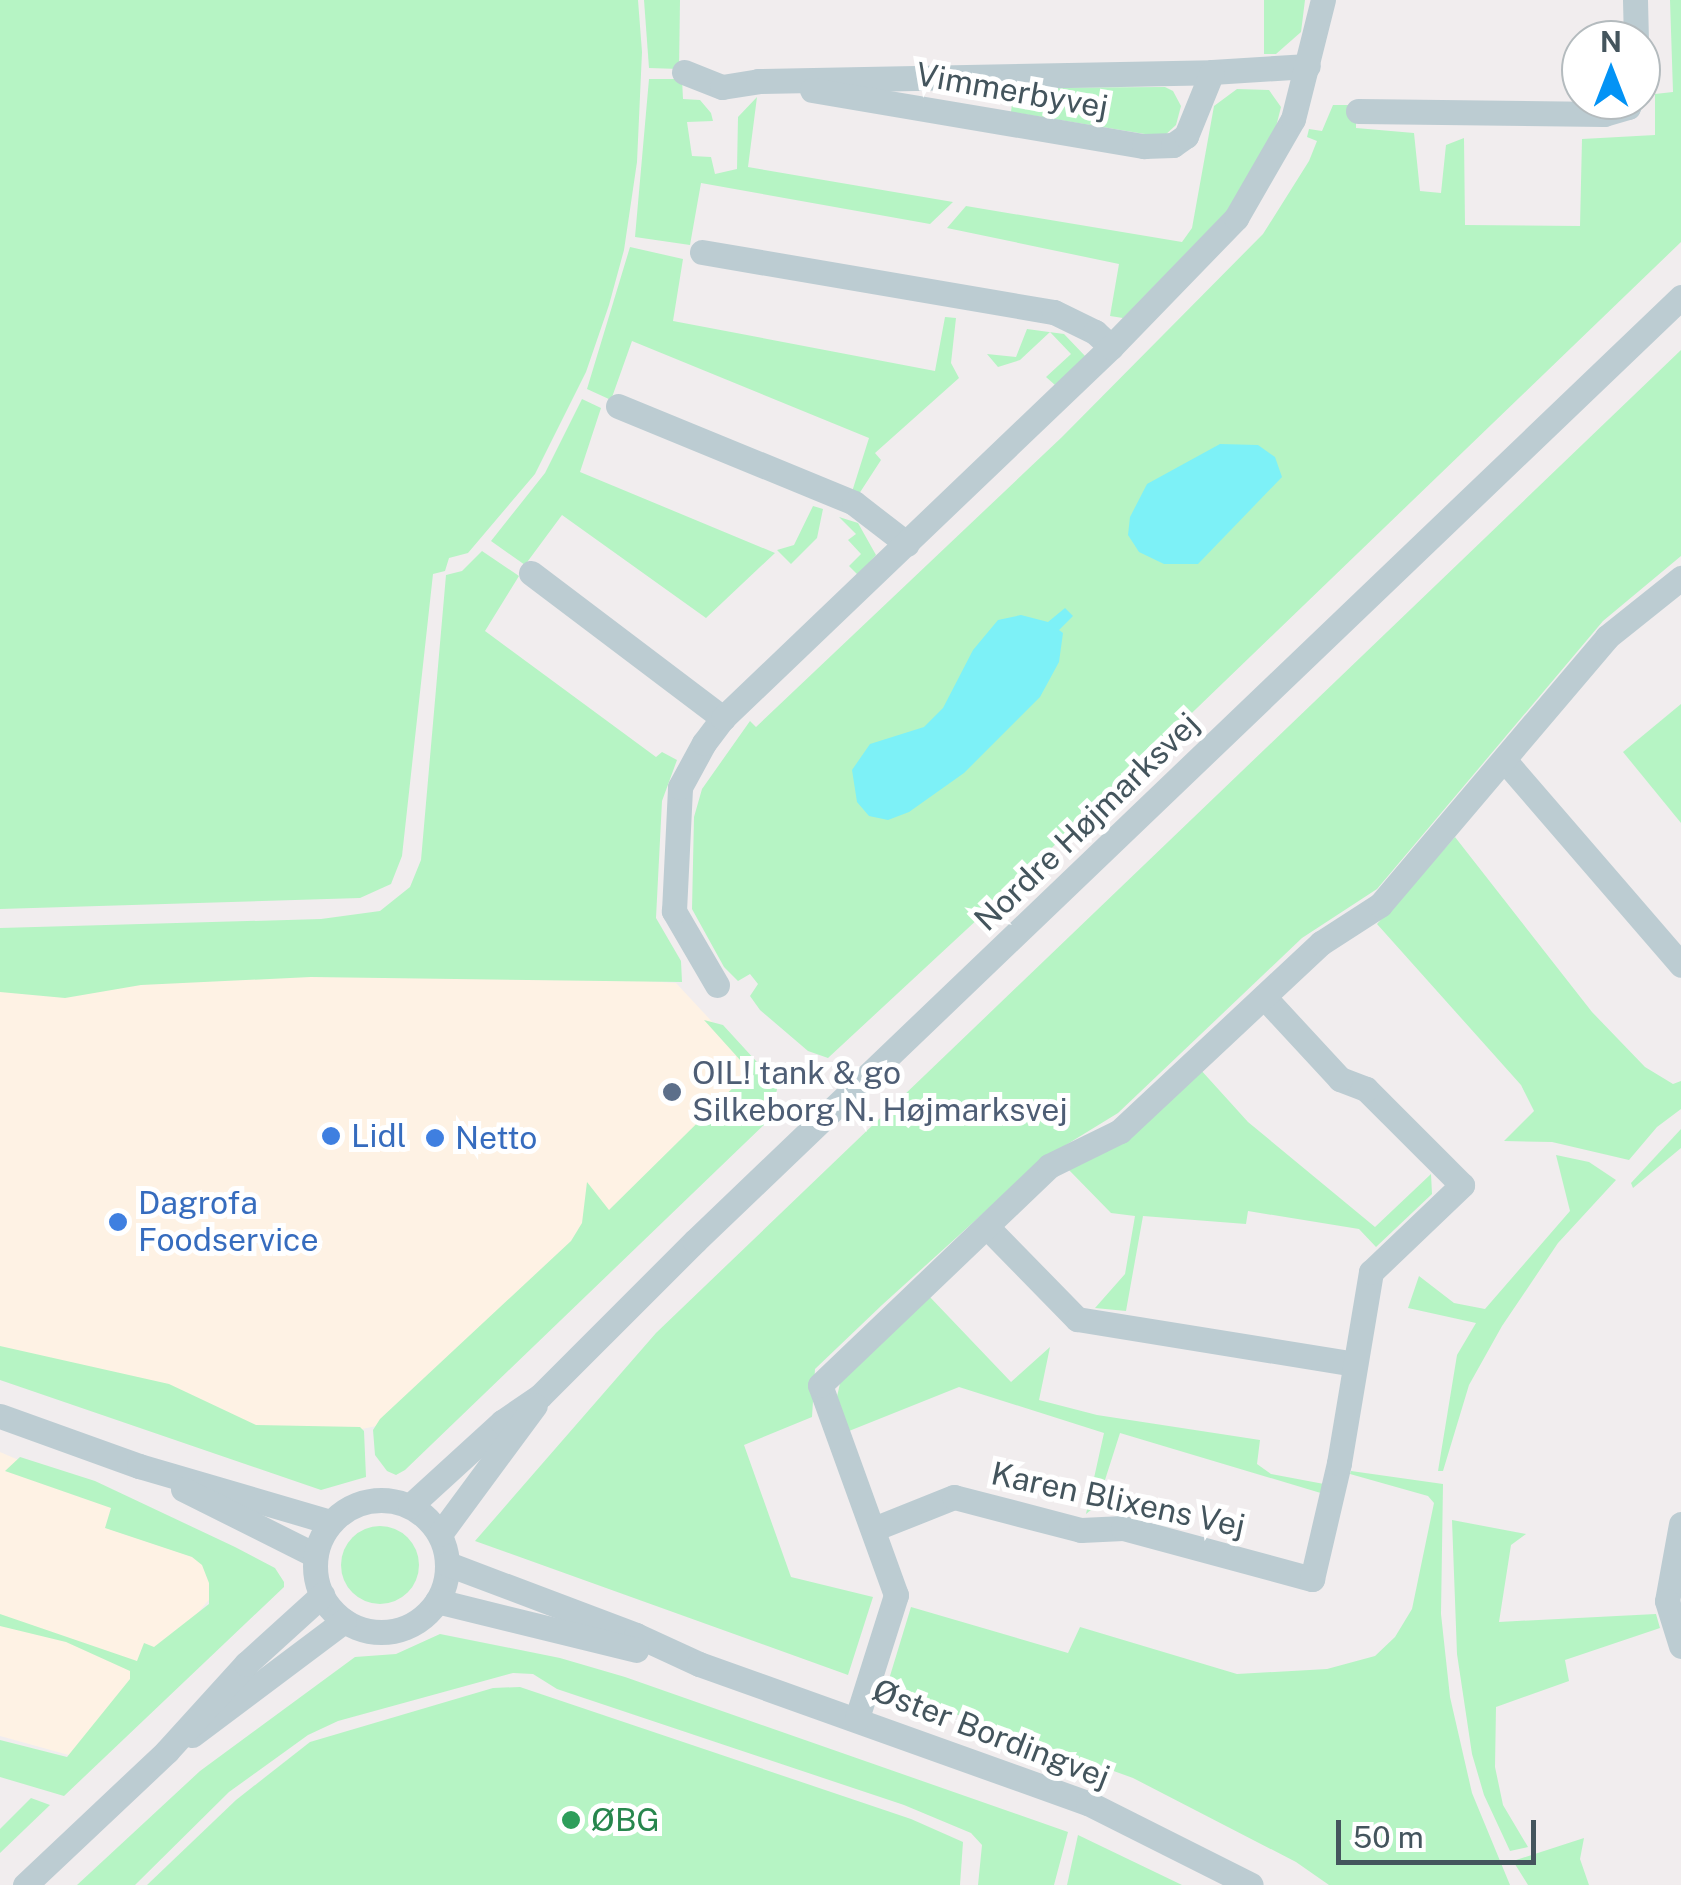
<!DOCTYPE html>
<html>
<head>
<meta charset="utf-8">
<style>
	body { margin:0 }
	#map { position:relative; width:1681px; height:1885px; overflow:hidden; background:#f1edee; font-family:"Public Sans",sans-serif }
	div>[style] { position:absolute }
	[style*='--x'] { left:calc(var(--x)*1px); top:calc(var(--y)*1px); width:calc(var(--w)*1px); rotate:calc(var(--a)*1deg) }
	.commercial>* { inset:0; background:#fef2e4 }
	.green>* { inset:0; background:#b6f4c4 }
	.round { border-radius:50% }
	.water>* { inset:0; background:#7df1f7 }
	.minor>* { height:25px; margin:-12.5px; padding:0 12.5px; transform-origin:12.5px; border-radius:12.5px; background:#bcccd2 }
	.minor>.ring { margin:-12.5px; padding:0; box-sizing:content-box; background:none; border:25px solid #bcccd2; border-radius:50% }
	.dots>* { width:28px; height:28px; translate:-50% -50%; box-sizing:border-box; border:5px solid #fff; border-radius:50% }
	span { translate:-50% -50%; white-space:nowrap; text-align:center; line-height:1.15; -webkit-text-stroke:10px #fff; paint-order:stroke }
	.street-label { font-size:32px; color:#44555d }
	.service-label { font-size:32px; color:#4e5e75 }
	.left { translate:0 -50%; text-align:left }
	.shop-label { font-size:32px; color:#366cbe }
	.leisure-label { font-size:32px; color:#27864d }
	.north { position:absolute; left:1561px; top:20px; width:100px; height:100px; box-sizing:border-box; background:#fff; border:2px solid #b4bbbe; border-radius:50%; rotate:0deg; font-size:28px; font-weight:700; line-height:40px; text-align:center; color:#44555d }
	.north::after { content:''; display:block; margin:auto; width:35px; height:45px; background:#0393f5; clip-path:polygon(50% 0,100% 100%,50% 72%,0 100%) }
	.scale { position:absolute; left:1336px; top:1820px; width:200px; height:45px; box-sizing:border-box; border:5px solid #44555d; border-top:0; padding-left:12px; font-size:30px; line-height:35px; white-space:nowrap; color:#44555d; -webkit-text-stroke:8px #fff; paint-order:stroke }
</style>
</head>
<body>
<div id="map">
	<div class="commercial">
		<i style="clip-path:polygon(210px 952px,676px 983px,757px 1070px,391px 1423px,260px 1450px,0 1369px,0 971px)"></i>
		<i style="clip-path:polygon(0 1452px,220px 1546px,229px 1576px,76px 1757px,0 1736px)"></i>
	</div>
	<div class="green">
		<i style="clip-path:polygon(0 0,638px 0,642px 52px,637px 162px,624px 250px,609px 305px,586px 372px,535px 474px,468px 553px,449px 558px,445px 571px,433px 574px,402px 856px,391px 884px,360px 898px,0 909px)"></i>
		<i style="clip-path:polygon(644px 0,680px 0,679px 69px,649px 68px)"></i>
		<i style="clip-path:polygon(1264px 0,1305px 0,1301px 32px,1276px 54px,1264px 54px)"></i>
		<i style="clip-path:polygon(1670px 0,1681px 0,1681px 242px,980px 917px,828px 1058px,808px 1051px,760px 1010px,750px 996px,758px 984px,750px 974px,738px 981px,724px 967px,692px 909px,694px 817px,702px 789px,750px 721px,756px 727px,1062px 437px,1263px 234px,1309px 161px,1317px 141px,1307px 137px,1309px 129px,1322px 131px,1333px 105px,1356px 105px,1356px 128px,1414px 133px,1420px 191px,1441px 193px,1446px 145px,1464px 138px,1465px 225px,1580px 226px,1582px 139px,1655px 135px,1655px 94px,1673px 92px)"></i>
		<i style="clip-path:polygon(649px 79px,682px 79px,683px 99px,700px 100px,711px 113px,713px 121px,687px 122px,692px 156px,711px 157px,715px 174px,737px 169px,738px 117px,757px 97px,748px 167px,953px 202px,930px 224px,701px 183px,690px 245px,635px 237px)"></i>
		<i style="clip-path:polygon(1165px 87px,1173px 91px,1181px 106px,1176px 125px,1163px 137px,1011px 112px,1014px 88px)"></i>
		<i style="clip-path:polygon(1237px 89px,1269px 90px,1281px 107px,1275px 131px,1236px 202px,1123px 318px,1110px 316px,1119px 264px,947px 228px,966px 206px,1182px 242px,1192px 228px,1214px 106px)"></i>
		<i style="clip-path:polygon(630px 247px,683px 259px,673px 321px,935px 371px,945px 317px,956px 318px,951px 363px,959px 378px,875px 453px,881px 460px,857px 497px,851px 495px,869px 438px,632px 341px,611px 400px,587px 389px)"></i>
		<i style="clip-path:polygon(1027px 329px,1049px 332px,1064px 334px,1086px 357px,1055px 385px,1046px 377px,1071px 354px,1050px 332px,1020px 360px,998px 367px,987px 354px,1016px 357px)"></i>
		<i style="clip-path:polygon(1681px 350px,1681px 556px,1603px 621px,1377px 889px,1302px 938px,1118px 1113px,1043px 1159px,882px 1305px,815px 1369px,812px 1417px,744px 1445px,791px 1577px,873px 1597px,848px 1675px,475px 1541px,656px 1333px)"></i>
		<i style="clip-path:polygon(582px 399px,601px 408px,580px 472px,775px 553px,706px 618px,562px 515px,525px 565px,491px 541px,545px 473px)"></i>
		<i style="clip-path:polygon(813px 506px,823px 509px,817px 538px,791px 564px,777px 550px,794px 545px)"></i>
		<i style="clip-path:polygon(839px 517px,858px 523px,876px 555px,858px 575px,849px 566px,861px 554px,848px 540px,856px 534px)"></i>
		<i style="clip-path:polygon(482px 551px,519px 576px,485px 631px,656px 757px,662px 752px,677px 760px,662px 801px,656px 918px,681px 961px,682px 982px,311px 977px,141px 985px,65px 998px,0 992px,0 928px,321px 919px,380px 911px,410px 887px,421px 860px,446px 575px,462px 571px)"></i>
		<i style="clip-path:polygon(1681px 704px,1681px 823px,1623px 752px)"></i>
		<i style="clip-path:polygon(1455px 837px,1592px 1012px,1645px 1067px,1673px 1084px,1681px 1081px,1681px 1109px,1657px 1127px,1629px 1160px,1552px 1142px,1504px 1141px,1534px 1111px,1521px 1085px,1377px 924px)"></i>
		<i style="clip-path:polygon(704px 1020px,723px 1025px,778px 1085px,770px 1119px,405px 1470px,396px 1475px,387px 1471px,375px 1455px,373px 1430px,380px 1419px,571px 1241px,582px 1223px,587px 1182px,609px 1210px,750px 1071px)"></i>
		<i style="clip-path:polygon(1200px 1069px,1248px 1122px,1375px 1227px,1431px 1174px,1432px 1194px,1376px 1247px,1359px 1229px,1248px 1211px,1246px 1224px,1143px 1216px,1126px 1311px,1095px 1308px,1125px 1274px,1135px 1216px,1111px 1213px,1068px 1169px)"></i>
		<i style="clip-path:polygon(1681px 1129px,1681px 1148px,1633px 1188px,1631px 1183px)"></i>
		<i style="clip-path:polygon(1556px 1155px,1589px 1162px,1616px 1180px,1558px 1243px,1502px 1326px,1469px 1385px,1443px 1471px,1438px 1471px,1457px 1355px,1476px 1323px,1408px 1308px,1419px 1276px,1454px 1303px,1485px 1309px,1570px 1211px)"></i>
		<i style="clip-path:polygon(928px 1295px,1011px 1382px,1050px 1347px,1039px 1400px,1097px 1415px,1260px 1440px,1257px 1464px,1271px 1474px,1324px 1484px,1324px 1494px,1120px 1433px,1097px 1505px,1086px 1514px,1104px 1433px,959px 1387px,849px 1431px,836px 1401px,841px 1379px)"></i>
		<i style="clip-path:polygon(0 1346px,169px 1384px,256px 1425px,360px 1427px,364px 1431px,366px 1477px,321px 1490px,0 1380px)"></i>
		<i style="clip-path:polygon(20px 1457px,95px 1481px,235px 1547px,275px 1568px,284px 1582px,284px 1587px,64px 1796px,0 1777px,0 1740px,67px 1757px,130px 1679px,130px 1671px,66px 1642px,0 1626px,0 1614px,137px 1661px,144px 1643px,154px 1647px,209px 1604px,209px 1583px,202px 1565px,192px 1557px,105px 1528px,111px 1508px,5px 1471px)"></i>
		<i style="clip-path:polygon(1351px 1471px,1443px 1484px,1441px 1614px,1450px 1697px,1472px 1793px,1510px 1885px,1329px 1885px,1296px 1862px,1133px 1778px,886px 1689px,911px 1607px,1068px 1653px,1080px 1627px,1237px 1674px,1327px 1669px,1375px 1656px,1395px 1637px,1412px 1609px,1434px 1503px,1428px 1496px,1350px 1474px)"></i>
		<i style="clip-path:polygon(1452px 1520px,1526px 1534px,1511px 1545px,1499px 1622px,1656px 1614px,1660px 1628px,1565px 1660px,1569px 1681px,1496px 1707px,1495px 1767px,1503px 1805px,1528px 1847px,1510px 1851px,1484px 1795px,1472px 1754px,1457px 1654px)"></i>
		<i class="round" style="left:341px;top:1526px;width:78px;height:78px"></i>
		<i style="clip-path:polygon(440px 1634px,560px 1658px,625px 1677px,1068px 1832px,1054px 1885px,978px 1885px,982px 1845px,971px 1833px,904px 1805px,557px 1689px,533px 1674px,513px 1673px,338px 1721px,308px 1735px,229px 1792px,135px 1885px,77px 1885px,200px 1771px,355px 1657px,396px 1654px)"></i>
		<i style="clip-path:polygon(520px 1687px,911px 1819px,963px 1842px,960px 1885px,147px 1885px,236px 1800px,310px 1742px,493px 1688px)"></i>
		<i style="clip-path:polygon(31px 1798px,50px 1805px,0 1853px,0 1829px)"></i>
		<i style="clip-path:polygon(1078px 1835px,1182px 1885px,1067px 1885px)"></i>
		<i style="clip-path:polygon(1584px 1838px,1580px 1859px,1589px 1885px,1528px 1885px,1513px 1861px)"></i>
	</div>
	<div class="water">
		<i style="clip-path:polygon(1220px 444px,1258px 445px,1275px 457px,1282px 477px,1198px 564px,1164px 564px,1139px 552px,1128px 535px,1130px 517px,1147px 484px)"></i>
		<i style="clip-path:polygon(1065px 608px,1073px 616px,1059px 630px,1063px 633px,1059px 662px,1040px 697px,964px 773px,909px 812px,888px 820px,869px 816px,857px 802px,852px 770px,870px 744px,924px 727px,943px 708px,973px 650px,998px 620px,1021px 615px,1048px 622px)"></i>
	</div>
	<div class="minor">
		<i style="--x:1635;--y:0;--w:40;--a:88.6"></i>
		<i style="--x:684;--y:72;--w:41;--a:21.5"></i>
		<i style="--x:722;--y:87;--w:36;--a:-9"></i>
		<i style="--x:758;--y:81;--w:454;--a:-1.1"></i>
		<i style="--x:1212;--y:72;--w:96;--a:-3.6"></i>
		<i style="--x:812;--y:90;--w:337;--a:9.6"></i>
		<i style="--x:1144;--y:146;--w:29;--a:-2"></i>
		<i style="--x:1173;--y:145;--w:16;--a:-35"></i>
		<i style="--x:1186;--y:136;--w:69;--a:-67.9"></i>
		<i style="--x:1358;--y:111;--w:246;--a:0.7"></i>
		<i style="--x:1604;--y:114;--w:25;--a:-16"></i>
		<i style="--x:1628;--y:107;--w:8;--a:-67"></i>
		<i style="--x:702;--y:252;--w:357;--a:9.7"></i>
		<i style="--x:1054;--y:312;--w:46;--a:26"></i>
		<i style="--x:1095;--y:332;--w:22;--a:43"></i>
		<i style="--x:618;--y:406;--w:255;--a:22.3"></i>
		<i style="--x:854;--y:503;--w:67;--a:37.7"></i>
		<i style="--x:531;--y:573;--w:241;--a:37.1"></i>
		<i style="--x:1506;--y:762;--w:268;--a:49.2"></i>
		<i style="--x:717;--y:985;--w:86;--a:-120.2"></i>
		<i style="--x:674;--y:911;--w:124;--a:-87.2"></i>
		<i style="--x:680;--y:787;--w:50;--a:-61.4"></i>
		<i style="--x:704;--y:743;--w:31;--a:-53"></i>
		<i style="--x:723;--y:718;--w:537;--a:-43.72"></i>
		<i style="--x:1111;--y:347;--w:180;--a:-45.9"></i>
		<i style="--x:1236;--y:218;--w:114;--a:-60.1"></i>
		<i style="--x:1293;--y:119;--w:123;--a:-75.9"></i>
		<i style="--x:987;--y:1227;--w:129;--a:45.6"></i>
		<i style="--x:1077;--y:1319;--w:281;--a:9.2"></i>
		<i style="--x:0;--y:1416;--w:148;--a:19.8"></i>
		<i style="--x:139;--y:1466;--w:200;--a:16.3"></i>
		<i style="--x:183;--y:1489;--w:148;--a:26.6"></i>
		<i class="ring" style="left:315px;top:1500px;width:107px;height:107px"></i>
		<i style="--x:410;--y:1506;--w:125;--a:-42.4"></i>
		<i style="--x:502;--y:1422;--w:46;--a:-34.4"></i>
		<i style="--x:540;--y:1396;--w:219;--a:-45"></i>
		<i style="--x:695;--y:1241;--w:1365;--a:-43.75"></i>
		<i style="--x:1681;--y:1524;--w:78;--a:100.3"></i>
		<i style="--x:1667;--y:1601;--w:47;--a:72.7"></i>
		<i style="--x:876;--y:1528;--w:84;--a:-21.7"></i>
		<i style="--x:954;--y:1497;--w:131;--a:14.6"></i>
		<i style="--x:1081;--y:1530;--w:42;--a:-2.7"></i>
		<i style="--x:1123;--y:1528;--w:196;--a:15.1"></i>
		<i style="--x:1312;--y:1579;--w:119;--a:-76.9"></i>
		<i style="--x:1339;--y:1463;--w:194;--a:-80.5"></i>
		<i style="--x:1371;--y:1272;--w:126;--a:-43.7"></i>
		<i style="--x:1462;--y:1185;--w:136;--a:-135"></i>
		<i style="--x:1366;--y:1089;--w:28;--a:-159"></i>
		<i style="--x:1340;--y:1079;--w:112;--a:-132.8"></i>
		<i style="--x:440;--y:1534;--w:160;--a:-53.6"></i>
		<i style="--x:448;--y:1564;--w:201;--a:20.7"></i>
		<i style="--x:636;--y:1635;--w:69;--a:24.7"></i>
		<i style="--x:699;--y:1664;--w:413;--a:19.7"></i>
		<i style="--x:1088;--y:1803;--w:182;--a:26.7"></i>
		<i style="--x:437;--y:1601;--w:205;--a:13.8"></i>
		<i style="--x:857;--y:1718;--w:129;--a:-72.4"></i>
		<i style="--x:896;--y:1595;--w:223;--a:-109.9"></i>
		<i style="--x:820;--y:1385;--w:317;--a:-43.7"></i>
		<i style="--x:1049;--y:1166;--w:79;--a:-26.2"></i>
		<i style="--x:1120;--y:1131;--w:275;--a:-43.1"></i>
		<i style="--x:1321;--y:943;--w:70;--a:-32.8"></i>
		<i style="--x:1380;--y:905;--w:351;--a:-49.7"></i>
		<i style="--x:1607;--y:637;--w:95;--a:-38.6"></i>
		<i style="--x:192;--y:1735;--w:190;--a:-36.9"></i>
		<i style="--x:25;--y:1885;--w:195;--a:-43.3"></i>
		<i style="--x:167;--y:1751;--w:118;--a:-47.8"></i>
		<i style="--x:246;--y:1664;--w:103;--a:-42.2"></i>
	</div>
	<div class="dots">
		<i style="left:672px;top:1092px;background:#5c6f8a"></i>
		<i style="left:331px;top:1136px;background:#3f7fe0"></i>
		<i style="left:435px;top:1138px;background:#3f7fe0"></i>
		<i style="left:118px;top:1222px;background:#3f7fe0"></i>
		<i style="left:571px;top:1820px;background:#2e9e5b"></i>
	</div>
	<div class="street-label">
		<span style="left:1012px;top:91px;rotate:10deg">Vimmerbyvej</span>
		<span style="left:1087px;top:822px;rotate:-44deg">Nordre Højmarksvej</span>
		<span style="left:1118px;top:1500px;rotate:12deg">Karen Blixens Vej</span>
		<span style="left:991px;top:1734px;rotate:21deg">Øster Bordingvej</span>
	</div>
	<div class="service-label">
		<span class="left" style="left:692px;top:1092px">OIL! tank &amp; go<br>Silkeborg N. Højmarksvej</span>
	</div>
	<div class="shop-label">
		<span class="left" style="left:351px;top:1136px">Lidl</span>
		<span class="left" style="left:455px;top:1138px">Netto</span>
		<span class="left" style="left:138px;top:1222px">Dagrofa<br>Foodservice</span>
	</div>
	<div class="leisure-label">
		<span class="left" style="left:591px;top:1820px">ØBG</span>
	</div>
	<div class="north">N</div>
	<div class="scale">50 m</div>
</div>
</body>
</html>
